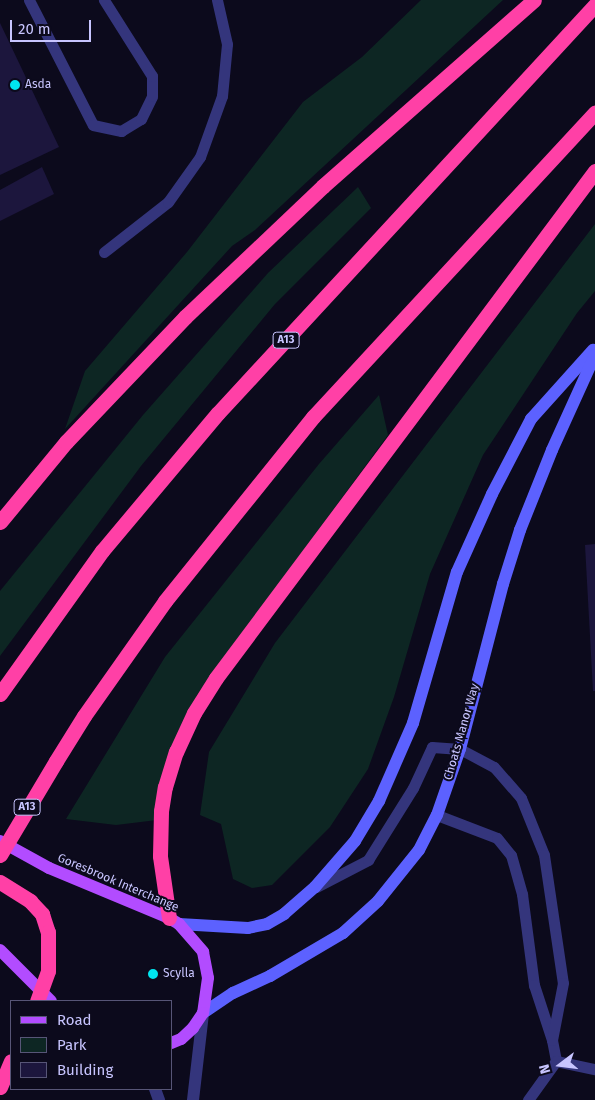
<!DOCTYPE html>
<html>
<head>
<meta charset="utf-8">
<style>
	body { margin:0 }
	#map { position:relative; width:595px; height:1100px; overflow:hidden; background:#0c0a1c; font-family:"Fira Sans",sans-serif }
	div>[style] { position:absolute }
	[style*='--x'] { left:calc(var(--x)*1px); top:calc(var(--y)*1px); width:calc(var(--w)*1px); rotate:calc(var(--a)*1deg) }
	.green>* { inset:0; background:#0d2623 }
	.building>* { inset:0; background:#1c163d }
	.lane>* { height:11px; margin:-5.5px; padding:0 5.5px; transform-origin:5.5px; border-radius:5.5px; background:#34357c }
	.street>* { height:12px; margin:-6px; padding:0 6px; transform-origin:6px; border-radius:6px; background:#34357c }
	.secondary>* { height:12px; margin:-6px; padding:0 6px; transform-origin:6px; border-radius:6px; background:#5c61ff }
	.primary>* { height:12px; margin:-6px; padding:0 6px; transform-origin:6px; border-radius:6px; background:#b24cff }
	.highway>* { height:15px; margin:-7.5px; padding:0 7.5px; transform-origin:7.5px; border-radius:7.5px; background:#ff40a6 }
	.highway-bridge>* { height:15px; margin:-7.5px; padding:0 7.5px; transform-origin:7.5px; border-radius:7.5px; background:#ff40a6 }
	.dots>* { width:14px; height:14px; translate:-50% -50%; box-sizing:border-box; border:2px solid #0c0a1c; border-radius:50% }
	span { translate:-50% -50%; white-space:nowrap; text-align:center; line-height:1.15; -webkit-text-stroke:4px #0c0a1c; paint-order:stroke }
	.shield-label span { padding:1px 4px; background:#0c0a1c; border:1px solid; border-radius:4px; -webkit-text-stroke-width:0 }
	.shield-label { font-size:11px; color:#c8c5ff; font-weight:700 }
	.poi-label { font-size:12px; color:#c8c5ff }
	.left { translate:0 -50%; text-align:left }
	.street-label { font-size:12px; color:#c8c5ff }
	.legend { position:absolute; left:10px; top:1000px; width:162px; height:90px; box-sizing:border-box; background:#0c0a1c; border:1px solid #575577; margin:0; padding:6px 9px; list-style:none; font-size:15px; color:#c8c5ff }
	.legend li { display:flex; align-items:center; gap:10px; height:25px }
	.legend b { width:25px; border:1px solid #575577 }
	.north { position:absolute; left:535px; top:1040px; width:50px; height:50px; -webkit-text-stroke:4px #0c0a1c; paint-order:stroke; rotate:255deg; font-size:14px; font-weight:700; line-height:20px; text-align:center; color:#c8c5ff }
	.north::after { content:''; display:block; margin:auto; width:18px; height:22px; background:#c8c5ff; clip-path:polygon(50% 0,100% 100%,50% 72%,0 100%) }
	.scale { position:absolute; left:10px; top:20px; width:81px; height:22px; box-sizing:border-box; border:2px solid #c8c5ff; border-top:0; padding-left:6px; font-size:15px; line-height:18px; white-space:nowrap; color:#c8c5ff; -webkit-text-stroke:4px #0c0a1c; paint-order:stroke }
</style>
</head>
<body>
<div id="map">
	<div class="green">
		<i style="clip-path:polygon(421px 0,503px 0,255px 230px,232px 246px,65px 429px,85px 371px,187px 252px,303px 102px,362px 57px)"></i>
		<i style="clip-path:polygon(358px 187px,371px 208px,275px 304px,141px 466px,0 656px,0 591px,143px 415px,268px 273px)"></i>
		<i style="clip-path:polygon(595px 224px,595px 291px,577px 313px,483px 455px,430px 574px,394px 697px,368px 769px,330px 827px,272px 885px,252px 888px,233px 879px,221px 824px,200px 815px,209px 752px,275px 643px)"></i>
		<i style="clip-path:polygon(379px 395px,388px 435px,197px 695px,157px 820px,116px 825px,66px 819px,165px 657px,319px 464px)"></i>
	</div>
	<div class="building">
		<i style="clip-path:polygon(0 23px,59px 147px,0 175px)"></i>
		<i style="clip-path:polygon(42px 167px,54px 194px,0 221px,0 190px)"></i>
		<i style="clip-path:polygon(595px 544px,595px 691px,593px 691px,585px 545px)"></i>
	</div>
	<div class="lane">
		<i style="--x:29;--y:0;--w:140;--a:62.9"></i>
		<i style="--x:93;--y:125;--w:29;--a:12"></i>
		<i style="--x:121;--y:131;--w:23;--a:-31"></i>
		<i style="--x:141;--y:119;--w:25;--a:-64"></i>
		<i style="--x:152;--y:96;--w:20;--a:-90"></i>
		<i style="--x:152;--y:76;--w:90;--a:-122.3"></i>
		<i style="--x:104;--y:252;--w:81;--a:-38"></i>
		<i style="--x:168;--y:202;--w:55;--a:-54.6"></i>
		<i style="--x:200;--y:157;--w:65;--a:-70.2"></i>
		<i style="--x:222;--y:96;--w:52;--a:-84.5"></i>
		<i style="--x:227;--y:44;--w:45;--a:-102.8"></i>
		<i style="--x:437;--y:815;--w:64;--a:21"></i>
		<i style="--x:497;--y:838;--w:22;--a:51"></i>
		<i style="--x:511;--y:855;--w:41;--a:74.2"></i>
		<i style="--x:522;--y:894;--w:92;--a:82.5"></i>
		<i style="--x:534;--y:985;--w:58;--a:71.9"></i>
		<i style="--x:552;--y:1040;--w:21;--a:79"></i>
		<i style="--x:556;--y:1061;--w:48;--a:125.7"></i>
		<i style="--x:316;--y:887;--w:59;--a:-27.4"></i>
		<i style="--x:368;--y:860;--w:85;--a:-58"></i>
		<i style="--x:413;--y:788;--w:45;--a:-65.1"></i>
		<i style="--x:432;--y:747;--w:28;--a:4"></i>
		<i style="--x:460;--y:749;--w:38;--a:28"></i>
		<i style="--x:494;--y:767;--w:41;--a:48.9"></i>
		<i style="--x:521;--y:798;--w:61;--a:68"></i>
		<i style="--x:544;--y:855;--w:129;--a:81.6"></i>
		<i style="--x:563;--y:983;--w:58;--a:100.9"></i>
		<i style="--x:556;--y:1061;--w:40;--a:12"></i>
	</div>
	<div class="street">
		<i style="--x:155;--y:1089;--w:12;--a:70"></i>
		<i style="--x:193;--y:1100;--w:88;--a:-83.4"></i>
	</div>
	<div class="secondary">
		<i style="--x:179;--y:924;--w:69;--a:3.3"></i>
		<i style="--x:248;--y:928;--w:19;--a:-12"></i>
		<i style="--x:267;--y:924;--w:20;--a:-30"></i>
		<i style="--x:284;--y:914;--w:41;--a:-41.1"></i>
		<i style="--x:315;--y:887;--w:61;--a:-49"></i>
		<i style="--x:355;--y:841;--w:47;--a:-59"></i>
		<i style="--x:379;--y:801;--w:85;--a:-66.4"></i>
		<i style="--x:413;--y:723;--w:157;--a:-73.8"></i>
		<i style="--x:457;--y:572;--w:85;--a:-65.8"></i>
		<i style="--x:492;--y:494;--w:85;--a:-62.5"></i>
		<i style="--x:531;--y:419;--w:93;--a:-48.1"></i>
		<i style="--x:203;--y:1013;--w:36;--a:-34"></i>
		<i style="--x:233;--y:993;--w:41;--a:-24.7"></i>
		<i style="--x:270;--y:976;--w:85;--a:-30.5"></i>
		<i style="--x:343;--y:933;--w:47;--a:-42.4"></i>
		<i style="--x:378;--y:901;--w:65;--a:-51.2"></i>
		<i style="--x:419;--y:850;--w:39;--a:-63"></i>
		<i style="--x:437;--y:815;--w:70;--a:-70.8"></i>
		<i style="--x:460;--y:749;--w:171;--a:-75.4"></i>
		<i style="--x:503;--y:584;--w:57;--a:-72.5"></i>
		<i style="--x:520;--y:530;--w:86;--a:-68.2"></i>
		<i style="--x:552;--y:450;--w:104;--a:-65.6"></i>
	</div>
	<div class="primary">
		<i style="--x:0;--y:841;--w:56;--a:28.9"></i>
		<i style="--x:49;--y:868;--w:130;--a:22.6"></i>
		<i style="--x:169;--y:918;--w:12;--a:31"></i>
		<i style="--x:179;--y:924;--w:37;--a:49"></i>
		<i style="--x:203;--y:952;--w:26;--a:79"></i>
		<i style="--x:208;--y:978;--w:35;--a:98"></i>
		<i style="--x:203;--y:1013;--w:18;--a:124"></i>
		<i style="--x:193;--y:1028;--w:16;--a:137"></i>
		<i style="--x:181;--y:1039;--w:11;--a:158"></i>
		<i style="--x:0;--y:950;--w:72;--a:45"></i>
	</div>
	<div class="highway">
		<i style="--x:0;--y:522;--w:104;--a:-50.5"></i>
		<i style="--x:66;--y:442;--w:173;--a:-46.4"></i>
		<i style="--x:185;--y:317;--w:190;--a:-43.5"></i>
		<i style="--x:323;--y:186;--w:281;--a:-41.4"></i>
		<i style="--x:0;--y:694;--w:176;--a:-54.5"></i>
		<i style="--x:102;--y:551;--w:180;--a:-50"></i>
		<i style="--x:218;--y:413;--w:556;--a:-47.26"></i>
		<i style="--x:56;--y:761;--w:53;--a:-58.1"></i>
		<i style="--x:84;--y:716;--w:141;--a:-54.8"></i>
		<i style="--x:165;--y:601;--w:236;--a:-51.2"></i>
		<i style="--x:313;--y:417;--w:415;--a:-47.2"></i>
		<i style="--x:0;--y:882;--w:36;--a:32"></i>
		<i style="--x:30;--y:901;--w:18;--a:47"></i>
		<i style="--x:42;--y:914;--w:19;--a:72"></i>
		<i style="--x:48;--y:932;--w:39;--a:90"></i>
		<i style="--x:48;--y:971;--w:32;--a:110"></i>
		<i style="--x:169;--y:918;--w:63;--a:-98.3"></i>
		<i style="--x:160;--y:856;--w:45;--a:-88.7"></i>
		<i style="--x:161;--y:811;--w:24;--a:-81"></i>
		<i style="--x:165;--y:787;--w:37;--a:-73"></i>
		<i style="--x:176;--y:752;--w:43;--a:-65.2"></i>
		<i style="--x:194;--y:713;--w:41;--a:-57.8"></i>
		<i style="--x:216;--y:678;--w:633;--a:-53.22"></i>
		<i style="--x:0;--y:1087;--w:28;--a:-67"></i>
	</div>
	<div class="highway-bridge">
		<i style="--x:0;--y:855;--w:109;--a:-59.2"></i>
	</div>
	<div class="dots">
		<i style="left:15px;top:85px;background:#00e6f0"></i>
		<i style="left:153px;top:974px;background:#00e6f0"></i>
	</div>
	<div class="shield-label">
		<span style="left:286px;top:340px">A13</span>
		<span style="left:27px;top:807px">A13</span>
	</div>
	<div class="poi-label">
		<span class="left" style="left:25px;top:85px">Asda</span>
		<span class="left" style="left:163px;top:974px">Scylla</span>
	</div>
	<div class="street-label">
		<span style="left:462px;top:732px;rotate:-74deg">Choats Manor Way</span>
		<span style="left:118px;top:883px;rotate:23deg">Goresbrook Interchange</span>
	</div>
	<ul class="legend">
	<li><b style="height:6px;background:#b24cff"></b>Road</li>
	<li><b style="height:14px;background:#0d2623"></b>Park</li>
	<li><b style="height:14px;background:#1c163d"></b>Building</li>
	</ul>
	<div class="north">N</div>
	<div class="scale">20 m</div>
</div>
</body>
</html>
